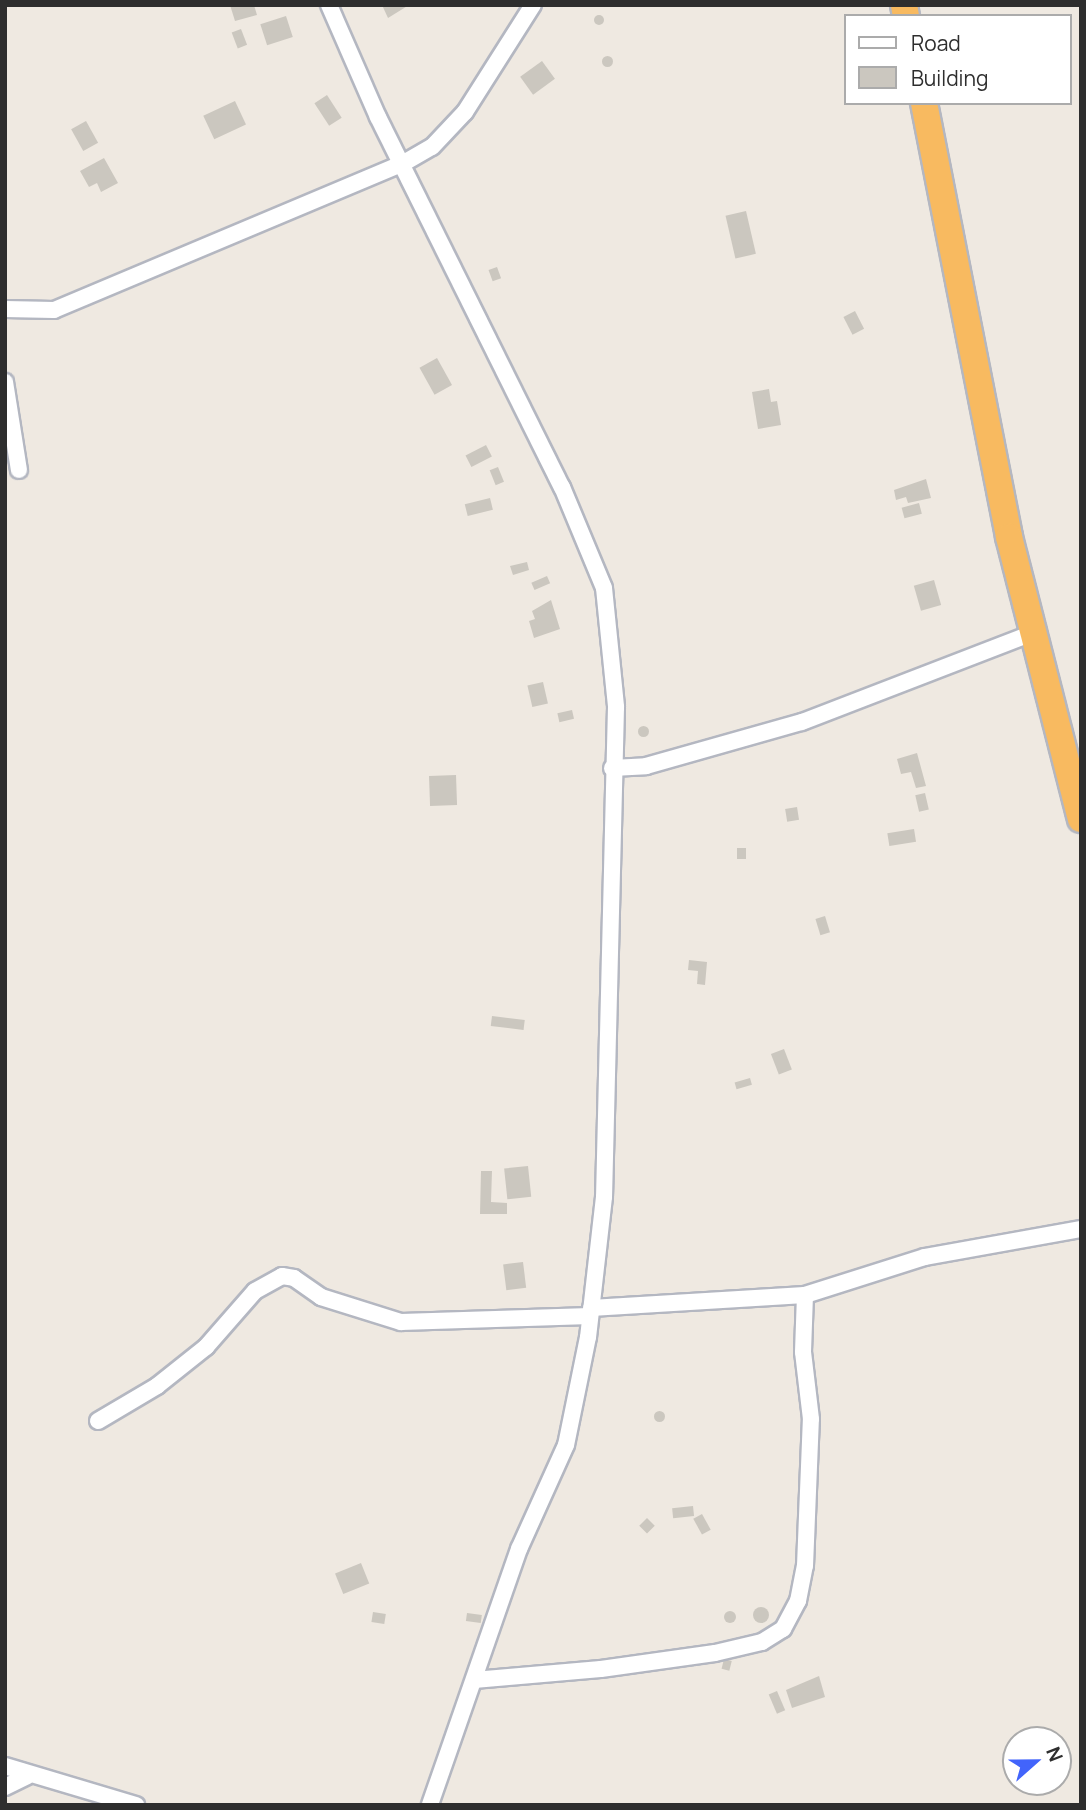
<!DOCTYPE html>
<html>
<head>
<meta charset="utf-8">
<style>
	body { margin:0 }
	#map { position:relative; width:1086px; height:1810px; overflow:hidden; background:#efe9e1; font-family:Manrope,sans-serif }
	div>[style] { position:absolute }
	[style*='--x'] { left:calc(var(--x)*1px); top:calc(var(--y)*1px); width:calc(var(--w)*1px); rotate:calc(var(--a)*1deg) }
	.building>* { inset:0; background:#cbc7bf; transform-origin:0 0 }
	.round { border-radius:50% }
	.roads { filter:drop-shadow(2px 0 #b4b7c1) drop-shadow(-2px 0 #b4b7c1) drop-shadow(0 2px #b4b7c1) drop-shadow(0 -2px #b4b7c1) }
	.minor>* { height:16px; margin:-8px; padding:0 8px; transform-origin:8px; border-radius:8px; background:#fff }
	.trunk>* { height:26px; margin:-13px; padding:0 13px; transform-origin:13px; border-radius:13px; background:#f8ba60 }
	span { translate:-50% -50%; white-space:nowrap; text-align:center; line-height:1.15; -webkit-text-stroke:5px #fff; paint-order:stroke }
	.frame { position:absolute; inset:0; border:7px solid #2e2e2e; pointer-events:none }
	.legend { position:absolute; left:844px; top:14px; width:228px; height:91px; box-sizing:border-box; background:#fff; border:2px solid #ababab; margin:0; padding:9px 12px; list-style:none; font-size:21px; color:#2e2e2e }
	.legend li { display:flex; align-items:center; gap:14px; height:35px }
	.legend b { width:35px; border:2px solid #ababab }
	.north { position:absolute; left:1002px; top:1726px; width:70px; height:70px; box-sizing:border-box; background:#fff; border:2px solid #ababab; border-radius:50%; rotate:69deg; font-size:19px; font-weight:700; line-height:28px; text-align:center; color:#2e2e2e }
	.north::after { content:''; display:block; margin:auto; width:24px; height:32px; background:#4264fb; clip-path:polygon(50% 0,100% 100%,50% 72%,0 100%) }
</style>
</head>
<body>
<div id="map">
	<div class="building">
		<i style="clip-path:polygon(230px 5px,254px 5px,257px 15px,235px 21px)"></i>
		<i style="clip-path:polygon(382px 5px,409px 5px,388px 18px)"></i>
		<i class="round" style="left:594px;top:15px;width:10px;height:10px"></i>
		<i style="left:286px;top:16px;width:22px;height:27px;rotate:72deg"></i>
		<i style="left:241px;top:29px;width:17px;height:10px;rotate:69deg"></i>
		<i class="round" style="left:601.5px;top:55.5px;width:11px;height:11px"></i>
		<i style="left:542px;top:61px;width:22px;height:27px;rotate:54deg"></i>
		<i style="left:327px;top:95px;width:27px;height:15px;rotate:57deg"></i>
		<i style="left:235px;top:101px;width:26px;height:35px;rotate:65deg"></i>
		<i style="left:86px;top:121px;width:25px;height:17px;rotate:61deg"></i>
		<i style="clip-path:polygon(104px 158px,118px 183px,101px 192px,97px 183px,89px 187px,80px 171px)"></i>
		<i style="left:746px;top:211px;width:44px;height:21px;rotate:77deg"></i>
		<i style="left:497px;top:267px;width:12px;height:9px;rotate:70deg"></i>
		<i style="left:855px;top:311px;width:20px;height:13px;rotate:63deg"></i>
		<i style="left:437px;top:358px;width:31px;height:20px;rotate:61deg"></i>
		<i style="clip-path:polygon(769px 389px,771px 402px,777px 401px,781px 425px,758px 429px,752px 392px)"></i>
		<i style="left:486px;top:445px;width:13px;height:23px;rotate:63deg"></i>
		<i style="left:498px;top:467px;width:16px;height:9px;rotate:68deg"></i>
		<i style="clip-path:polygon(926px 479px,931px 498px,908px 503px,906px 497px,896px 500px,894px 490px)"></i>
		<i style="left:490px;top:498px;width:12px;height:26px;rotate:76deg"></i>
		<i style="left:919px;top:503px;width:11px;height:18px;rotate:75deg"></i>
		<i style="clip-path:polygon(527px 562px,529px 570px,513px 575px,510px 566px)"></i>
		<i style="left:547px;top:576px;width:8px;height:17px;rotate:67deg"></i>
		<i style="left:934px;top:580px;width:26px;height:21px;rotate:74deg"></i>
		<i style="clip-path:polygon(551px 600px,560px 629px,534px 638px,529px 621px,535px 619px,532px 611px)"></i>
		<i style="left:543px;top:682px;width:22px;height:16px;rotate:77deg"></i>
		<i style="left:572px;top:710px;width:9px;height:15px;rotate:77deg"></i>
		<i class="round" style="left:637.5px;top:725.5px;width:11px;height:11px"></i>
		<i style="clip-path:polygon(917px 753px,926px 786px,916px 788px,911px 772px,901px 774px,897px 759px)"></i>
		<i style="left:456px;top:775px;width:30px;height:27px;rotate:88deg"></i>
		<i style="left:925px;top:793px;width:17px;height:10px;rotate:77deg"></i>
		<i style="left:797px;top:807px;width:13px;height:12px;rotate:81deg"></i>
		<i style="left:914px;top:829px;width:13px;height:27px;rotate:81deg"></i>
		<i style="left:737px;top:848px;width:9px;height:11px"></i>
		<i style="left:825px;top:916px;width:17px;height:10px;rotate:73deg"></i>
		<i style="clip-path:polygon(689px 960px,707px 962px,705px 985px,697px 984px,698px 971px,688px 970px)"></i>
		<i style="left:492px;top:1016px;width:33px;height:10px;rotate:7deg"></i>
		<i style="left:784px;top:1049px;width:22px;height:14px;rotate:69deg"></i>
		<i style="left:750px;top:1078px;width:7px;height:16px;rotate:74deg"></i>
		<i style="left:528px;top:1166px;width:31px;height:24px;rotate:84deg"></i>
		<i style="clip-path:polygon(481px 1171px,492px 1171px,491px 1202px,507px 1203px,507px 1214px,480px 1214px)"></i>
		<i style="left:523px;top:1262px;width:26px;height:20px;rotate:83deg"></i>
		<i class="round" style="left:653.5px;top:1410.5px;width:11px;height:11px"></i>
		<i style="left:693px;top:1506px;width:10px;height:21px;rotate:84deg"></i>
		<i style="left:702px;top:1514px;width:18px;height:10px;rotate:61deg"></i>
		<i style="left:647px;top:1518px;width:11px;height:11px;rotate:45deg"></i>
		<i style="left:361px;top:1563px;width:22px;height:28px;rotate:68deg"></i>
		<i class="round" style="left:753px;top:1607px;width:16px;height:16px"></i>
		<i class="round" style="left:724px;top:1611px;width:12px;height:12px"></i>
		<i style="left:373px;top:1612px;width:13px;height:10px;rotate:9deg"></i>
		<i style="left:467px;top:1613px;width:15px;height:8px;rotate:8deg"></i>
		<i style="left:724px;top:1659px;width:8px;height:10px;rotate:14deg"></i>
		<i style="clip-path:polygon(819px 1676px,825px 1697px,792px 1708px,786px 1690px)"></i>
		<i style="left:777px;top:1691px;width:21px;height:9px;rotate:67deg"></i>
	</div>
	<div class="roads">
		<div class="minor">
			<i style="--x:329;--y:5;--w:122;--a:66.4"></i>
			<i style="--x:378;--y:117;--w:413;--a:63.6"></i>
			<i style="--x:562;--y:487;--w:109;--a:67.4"></i>
			<i style="--x:604;--y:588;--w:120;--a:84.2"></i>
			<i style="--x:616;--y:707;--w:490;--a:91.4"></i>
			<i style="--x:604;--y:1197;--w:141;--a:96.5"></i>
			<i style="--x:588;--y:1337;--w:110;--a:101.5"></i>
			<i style="--x:566;--y:1445;--w:114;--a:114.3"></i>
			<i style="--x:519;--y:1549;--w:271;--a:109.2"></i>
			<i style="--x:5;--y:309;--w:49;--a:1.2"></i>
			<i style="--x:54;--y:310;--w:377;--a:-22.8"></i>
			<i style="--x:402;--y:164;--w:34;--a:-30"></i>
			<i style="--x:432;--y:147;--w:48;--a:-46.7"></i>
			<i style="--x:465;--y:112;--w:127;--a:-57.6"></i>
			<i style="--x:5;--y:382;--w:89;--a:81"></i>
			<i style="--x:612;--y:768;--w:34;--a:-3"></i>
			<i style="--x:646;--y:766;--w:162;--a:-15.8"></i>
			<i style="--x:802;--y:722;--w:248;--a:-21.1"></i>
			<i style="--x:591;--y:1308;--w:214;--a:-3.5"></i>
			<i style="--x:805;--y:1295;--w:126;--a:-17.6"></i>
			<i style="--x:925;--y:1257;--w:158;--a:-10.2"></i>
			<i style="--x:98;--y:1421;--w:69;--a:-30.7"></i>
			<i style="--x:157;--y:1386;--w:63;--a:-38.5"></i>
			<i style="--x:206;--y:1347;--w:74;--a:-48.8"></i>
			<i style="--x:255;--y:1291;--w:31;--a:-29"></i>
			<i style="--x:282;--y:1276;--w:12;--a:9"></i>
			<i style="--x:294;--y:1278;--w:33;--a:35"></i>
			<i style="--x:321;--y:1297;--w:84;--a:17.4"></i>
			<i style="--x:401;--y:1322;--w:189;--a:-1.8"></i>
			<i style="--x:474;--y:1680;--w:127;--a:-5"></i>
			<i style="--x:601;--y:1669;--w:115;--a:-8"></i>
			<i style="--x:715;--y:1653;--w:48;--a:-13.2"></i>
			<i style="--x:762;--y:1642;--w:25;--a:-32"></i>
			<i style="--x:783;--y:1629;--w:32;--a:-62"></i>
			<i style="--x:798;--y:1601;--w:36;--a:-79"></i>
			<i style="--x:805;--y:1566;--w:147;--a:-87.7"></i>
			<i style="--x:811;--y:1419;--w:67;--a:-96.8"></i>
			<i style="--x:803;--y:1352;--w:57;--a:-88"></i>
			<i style="--x:5;--y:1766;--w:137;--a:16.6"></i>
			<i style="--x:5;--y:1787;--w:25;--a:-26"></i>
		</div>
		<div class="trunk">
			<i style="--x:904;--y:5;--w:11;--a:80"></i>
			<i style="--x:924;--y:103;--w:442;--a:78.9"></i>
			<i style="--x:1009;--y:537;--w:291;--a:75.7"></i>
		</div>
	</div>
	<div class="frame"></div>
	<ul class="legend">
	<li><b style="height:9px;background:#fff"></b>Road</li>
	<li><b style="height:19px;background:#cbc7bf"></b>Building</li>
	</ul>
	<div class="north">N</div>
</div>
</body>
</html>
